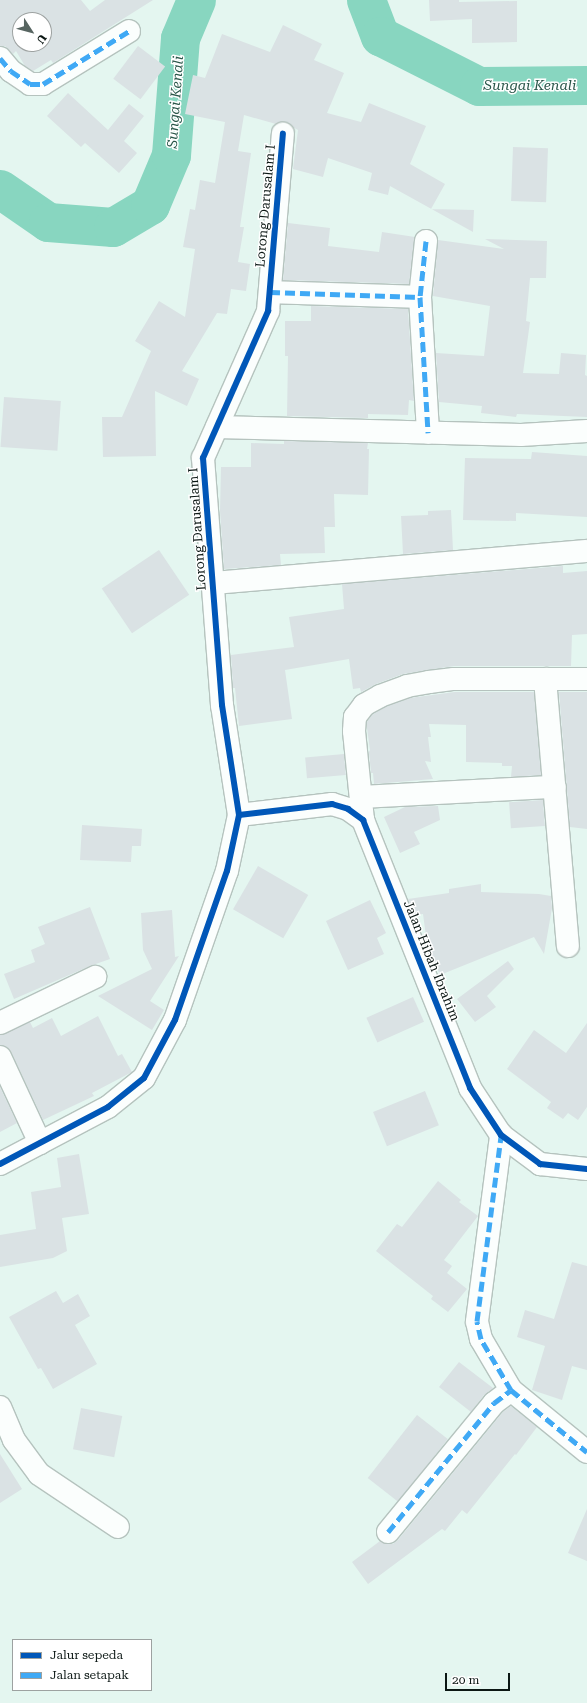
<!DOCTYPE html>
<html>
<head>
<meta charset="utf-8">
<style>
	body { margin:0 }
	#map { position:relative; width:587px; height:1703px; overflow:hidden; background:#e4f6f0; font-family:"Roboto Serif",serif }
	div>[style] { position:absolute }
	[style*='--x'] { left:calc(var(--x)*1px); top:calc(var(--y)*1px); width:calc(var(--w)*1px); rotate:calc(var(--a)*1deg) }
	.river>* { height:39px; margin:-19.5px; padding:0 19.5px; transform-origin:19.5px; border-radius:19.5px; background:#88d6c0 }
	.building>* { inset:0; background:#dae2e4; transform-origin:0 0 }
	.roads { filter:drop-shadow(1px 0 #b5c3be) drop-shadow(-1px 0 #b5c3be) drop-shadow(0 1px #b5c3be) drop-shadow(0 -1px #b5c3be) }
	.minor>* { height:22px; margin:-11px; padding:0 11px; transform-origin:11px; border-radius:11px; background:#fbfefd }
	.quiet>* { height:5px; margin-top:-2.5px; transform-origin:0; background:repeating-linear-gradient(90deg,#3fa9f5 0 10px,transparent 0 15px) }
	.cycleway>* { height:6px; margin:-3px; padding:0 3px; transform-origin:3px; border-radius:3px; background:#0057b8 }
	span { translate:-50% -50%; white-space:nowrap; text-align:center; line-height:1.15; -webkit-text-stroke:3px #fff; paint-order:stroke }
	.street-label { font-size:13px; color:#0b1714 }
	.water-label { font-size:14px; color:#295649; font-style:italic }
	.legend { position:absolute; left:12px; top:1639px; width:140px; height:52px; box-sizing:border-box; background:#fff; border:1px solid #9da2a1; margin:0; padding:5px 7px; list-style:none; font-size:12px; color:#0b1714 }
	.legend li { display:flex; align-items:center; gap:8px; height:20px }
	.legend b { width:20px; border:1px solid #9da2a1 }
	.north { position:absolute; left:12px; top:12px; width:40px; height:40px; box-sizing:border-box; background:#fff; border:1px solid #9da2a1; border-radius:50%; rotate:126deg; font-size:11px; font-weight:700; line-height:16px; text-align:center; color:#0b1714 }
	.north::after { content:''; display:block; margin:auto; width:14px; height:18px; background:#576561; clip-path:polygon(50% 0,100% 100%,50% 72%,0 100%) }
	.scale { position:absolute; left:445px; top:1673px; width:65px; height:18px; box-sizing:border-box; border:2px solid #0b1714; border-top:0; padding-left:5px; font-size:12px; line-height:14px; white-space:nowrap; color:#0b1714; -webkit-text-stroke:3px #fff; paint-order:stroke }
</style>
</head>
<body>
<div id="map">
	<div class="river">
		<i style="--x:366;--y:0;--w:39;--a:69"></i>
		<i style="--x:380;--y:36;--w:111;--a:26.8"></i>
		<i style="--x:479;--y:86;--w:108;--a:-0.5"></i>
		<i style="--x:0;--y:189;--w:58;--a:34.5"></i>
		<i style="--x:48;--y:222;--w:65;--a:4.4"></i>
		<i style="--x:113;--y:227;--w:43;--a:-30.7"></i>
		<i style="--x:150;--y:205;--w:54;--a:-67.2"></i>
		<i style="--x:171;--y:155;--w:117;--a:-85.6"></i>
		<i style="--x:180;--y:38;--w:41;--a:-67.2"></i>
	</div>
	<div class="building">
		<i style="clip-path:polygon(evenodd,0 0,81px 0,90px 11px,105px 0,153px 0,53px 63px,51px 60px,33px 71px,25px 66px,16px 51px,13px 54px,5px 46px,0 46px,0 0,20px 20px,44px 20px,44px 44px,20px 44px,20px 20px)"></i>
		<i style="clip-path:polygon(429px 0,459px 0,459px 2px,517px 1px,517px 42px,472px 43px,472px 19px,430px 21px)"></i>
		<i style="clip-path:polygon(283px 25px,322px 44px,314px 60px,344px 73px,327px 113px,361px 122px,369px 103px,426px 126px,410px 164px,445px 184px,431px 209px,474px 210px,473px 232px,390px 186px,388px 195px,368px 190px,372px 173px,328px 158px,323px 177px,293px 169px,298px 130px,284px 122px,276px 124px,244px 115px,238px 151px,251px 153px,240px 227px,244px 227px,238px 262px,250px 264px,246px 291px,231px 289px,227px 314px,217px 313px,182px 371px,199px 379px,187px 406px,155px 391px,156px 456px,103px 457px,102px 417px,122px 417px,151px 351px,135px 341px,159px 301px,185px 317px,195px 249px,183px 247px,190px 209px,195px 210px,200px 180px,215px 183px,225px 122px,185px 114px,193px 75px,205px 78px,222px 34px,270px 52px)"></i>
		<i style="left:138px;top:46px;width:34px;height:41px;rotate:37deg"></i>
		<i style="clip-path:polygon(68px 93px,108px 130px,129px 104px,144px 116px,124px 141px,137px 153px,119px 173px,85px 143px,81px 147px,47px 116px)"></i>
		<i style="left:513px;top:147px;width:35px;height:54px;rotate:2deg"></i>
		<i style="clip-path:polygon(288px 223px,330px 228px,328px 246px,379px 252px,382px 232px,415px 237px,409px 284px,283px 280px)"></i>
		<i style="clip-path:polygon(485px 239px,547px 241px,546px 278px,530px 278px,526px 321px,530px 322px,523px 373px,559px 374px,561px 353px,586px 355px,585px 375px,587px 376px,587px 417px,517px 414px,516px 417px,481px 413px,482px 406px,439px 402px,436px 353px,484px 356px,490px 306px,433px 296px,438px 240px,504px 249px)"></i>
		<i style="clip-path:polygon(311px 306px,408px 309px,414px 401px,409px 400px,408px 415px,368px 414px,368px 418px,287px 416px,288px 356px,285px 356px,285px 321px,311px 321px)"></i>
		<i style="left:4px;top:397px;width:57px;height:50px;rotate:4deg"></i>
		<i style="clip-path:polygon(284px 441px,368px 443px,367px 449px,369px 449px,368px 495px,334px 494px,335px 527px,324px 527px,325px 553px,280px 554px,281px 565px,224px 569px,220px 511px,221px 467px,251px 467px,251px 443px,284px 444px)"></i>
		<i style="clip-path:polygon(532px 452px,587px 456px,587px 517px,516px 513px,516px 521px,463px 520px,465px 458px,531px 459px)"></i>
		<i style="clip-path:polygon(451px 510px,453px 550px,403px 554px,401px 516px,428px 515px,428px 511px)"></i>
		<i style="left:159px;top:550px;width:54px;height:69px;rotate:56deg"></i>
		<i style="clip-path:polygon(563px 566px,563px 573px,587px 571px,587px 634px,572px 635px,571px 666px,454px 666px,428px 670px,403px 674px,376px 684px,361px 692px,360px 688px,353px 689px,349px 659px,285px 670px,292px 719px,239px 726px,235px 688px,233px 688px,231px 655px,294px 647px,289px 617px,344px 609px,342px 584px)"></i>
		<i style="clip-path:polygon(455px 692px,534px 692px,541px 775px,511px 777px,512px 766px,502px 766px,502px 763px,466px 762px,466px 725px,429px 724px,431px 737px,428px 737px,431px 762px,425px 761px,433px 779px,374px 784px,373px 773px,371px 773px,369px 752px,370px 750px,367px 728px,367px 722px,372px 715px,385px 707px,410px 698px)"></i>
		<i style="clip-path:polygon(559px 692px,587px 692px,587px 829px,570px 827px)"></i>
		<i style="left:344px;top:754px;width:21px;height:39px;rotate:85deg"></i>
		<i style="left:543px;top:800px;width:26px;height:34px;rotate:86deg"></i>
		<i style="clip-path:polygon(438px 806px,440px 820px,414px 832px,420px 844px,400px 853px,384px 817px,405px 807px)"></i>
		<i style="clip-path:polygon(82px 825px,142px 829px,141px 846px,132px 846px,131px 862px,80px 860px)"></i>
		<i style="left:258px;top:866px;width:58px;height:50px;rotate:30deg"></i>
		<i style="clip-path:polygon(481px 884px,481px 892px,539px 894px,551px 896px,552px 908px,544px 954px,534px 937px,440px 975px,427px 944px,423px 914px,415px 915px,408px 899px,449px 893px,449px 889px)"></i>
		<i style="clip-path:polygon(370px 900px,386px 933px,377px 938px,384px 954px,348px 970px,326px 921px)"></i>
		<i style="clip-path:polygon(90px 907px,110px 959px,90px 966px,14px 999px,4px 974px,35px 962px,31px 950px,45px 944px,38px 927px)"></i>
		<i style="clip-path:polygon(172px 910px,175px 957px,179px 956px,150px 1001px,164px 1010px,152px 1030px,98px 996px,152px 969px,143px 950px,141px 913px)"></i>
		<i style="clip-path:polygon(508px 961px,514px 969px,487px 996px,496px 1007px,475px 1022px,457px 999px)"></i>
		<i style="left:413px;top:997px;width:27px;height:51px;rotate:66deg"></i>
		<i style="clip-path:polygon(98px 1016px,118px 1056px,122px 1054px,132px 1072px,92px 1093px,94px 1096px,43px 1120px,11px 1052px,7px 1047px,0 1045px,0 1035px,30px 1022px,33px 1028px,52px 1018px,61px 1036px)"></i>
		<i style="clip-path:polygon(587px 1023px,587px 1107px,578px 1120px,568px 1113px,563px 1119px,547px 1108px,551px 1102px,507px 1069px,534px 1030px,566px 1053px)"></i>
		<i style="clip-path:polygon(0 1087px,17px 1123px,0 1132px)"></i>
		<i style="left:425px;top:1091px;width:37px;height:56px;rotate:68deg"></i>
		<i style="clip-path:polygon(79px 1154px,89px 1214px,62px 1218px,67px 1251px,53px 1258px,0 1267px,0 1235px,36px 1229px,31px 1192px,61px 1187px,57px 1158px)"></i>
		<i style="clip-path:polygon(438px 1181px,461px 1200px,459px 1202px,478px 1216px,444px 1260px,452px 1266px,447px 1273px,467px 1289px,448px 1312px,431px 1299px,433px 1296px,376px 1251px,397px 1224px,402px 1227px)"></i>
		<i style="clip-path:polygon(572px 1262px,587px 1266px,587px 1370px,572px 1366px,562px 1400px,532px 1390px,545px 1346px,517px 1337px,525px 1310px,554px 1319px)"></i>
		<i style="clip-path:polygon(56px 1291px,63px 1303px,78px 1294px,90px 1316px,75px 1325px,97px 1364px,53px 1389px,41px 1368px,38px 1369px,9px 1317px)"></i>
		<i style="clip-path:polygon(459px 1362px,493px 1388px,484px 1395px,471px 1412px,439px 1387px)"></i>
		<i style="clip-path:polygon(511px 1406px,537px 1427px,516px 1455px,515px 1454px,467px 1514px,462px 1510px,445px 1531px,442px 1529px,368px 1584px,352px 1562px,380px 1541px,386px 1544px,393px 1544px,398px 1540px,503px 1412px)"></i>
		<i style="left:81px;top:1408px;width:42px;height:42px;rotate:11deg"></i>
		<i style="left:417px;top:1415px;width:39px;height:80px;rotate:38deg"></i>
		<i style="clip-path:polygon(0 1454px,22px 1489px,0 1503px)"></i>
		<i style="clip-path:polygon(587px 1509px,587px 1561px,568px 1553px)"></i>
	</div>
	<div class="roads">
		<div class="minor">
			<i style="--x:0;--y:58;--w:17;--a:50"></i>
			<i style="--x:11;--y:71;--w:23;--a:34"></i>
			<i style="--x:30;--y:84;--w:13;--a:0"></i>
			<i style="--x:43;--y:84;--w:101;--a:-31.6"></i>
			<i style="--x:426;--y:241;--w:56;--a:96.1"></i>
			<i style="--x:420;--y:297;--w:136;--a:86.6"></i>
			<i style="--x:270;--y:292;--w:150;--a:1.9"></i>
			<i style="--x:217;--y:427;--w:304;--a:1.5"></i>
			<i style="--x:521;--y:435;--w:66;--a:-3.5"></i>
			<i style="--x:213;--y:583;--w:375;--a:-4.9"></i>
			<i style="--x:545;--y:679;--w:268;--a:85.1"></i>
			<i style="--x:361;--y:797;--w:194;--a:-3"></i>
			<i style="--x:239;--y:815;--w:94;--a:-6.7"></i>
			<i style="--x:332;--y:804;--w:17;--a:17"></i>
			<i style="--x:348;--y:809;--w:19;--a:36"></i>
			<i style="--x:363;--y:820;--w:289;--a:68.2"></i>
			<i style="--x:470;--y:1088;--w:56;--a:56.6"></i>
			<i style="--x:501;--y:1135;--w:49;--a:36.6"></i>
			<i style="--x:540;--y:1164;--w:47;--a:6.1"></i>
			<i style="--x:363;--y:820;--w:89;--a:-95.8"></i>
			<i style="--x:354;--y:731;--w:14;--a:-86"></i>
			<i style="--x:355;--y:717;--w:15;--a:-53"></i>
			<i style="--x:364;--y:705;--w:18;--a:-29"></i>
			<i style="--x:380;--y:696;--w:29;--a:-20"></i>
			<i style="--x:407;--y:686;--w:22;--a:-10"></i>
			<i style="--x:429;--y:682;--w:25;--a:-7"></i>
			<i style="--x:454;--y:679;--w:133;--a:0"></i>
			<i style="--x:0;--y:1023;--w:106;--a:-25.8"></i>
			<i style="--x:0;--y:1057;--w:95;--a:65.1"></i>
			<i style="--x:0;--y:1164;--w:122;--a:-27.8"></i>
			<i style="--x:108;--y:1107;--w:46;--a:-38.9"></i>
			<i style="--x:144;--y:1078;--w:66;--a:-61.9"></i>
			<i style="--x:175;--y:1020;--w:158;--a:-70.8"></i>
			<i style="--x:227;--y:871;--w:57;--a:-77.9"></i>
			<i style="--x:239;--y:815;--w:111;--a:-98.8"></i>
			<i style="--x:222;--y:705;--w:248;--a:-94.4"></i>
			<i style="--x:203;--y:458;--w:161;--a:-66.1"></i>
			<i style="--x:268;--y:311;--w:178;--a:-85.2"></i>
			<i style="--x:511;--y:1390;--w:98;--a:39.2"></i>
			<i style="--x:0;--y:1407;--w:36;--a:67"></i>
			<i style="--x:14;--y:1440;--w:42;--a:53.7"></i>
			<i style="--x:39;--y:1474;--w:95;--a:33.9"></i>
			<i style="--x:388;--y:1532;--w:167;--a:-50.6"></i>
			<i style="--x:494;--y:1403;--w:21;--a:-37"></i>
			<i style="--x:511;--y:1390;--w:59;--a:-120.5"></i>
			<i style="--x:481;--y:1339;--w:18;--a:-103"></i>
			<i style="--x:477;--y:1321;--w:188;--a:-82.6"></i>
		</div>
	</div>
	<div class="quiet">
		<i style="--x:0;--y:58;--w:17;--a:50"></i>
		<i style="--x:11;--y:71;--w:23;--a:34"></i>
		<i style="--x:30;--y:84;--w:13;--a:0"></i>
		<i style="--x:43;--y:84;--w:101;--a:-31.6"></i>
		<i style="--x:426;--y:241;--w:56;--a:96.1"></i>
		<i style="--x:420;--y:297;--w:136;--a:86.6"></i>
		<i style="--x:270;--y:292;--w:150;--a:1.9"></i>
		<i style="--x:511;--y:1390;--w:98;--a:39.2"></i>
		<i style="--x:388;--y:1532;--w:167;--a:-50.6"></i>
		<i style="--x:494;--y:1403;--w:21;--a:-37"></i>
		<i style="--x:511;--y:1390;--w:59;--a:-120.5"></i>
		<i style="--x:481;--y:1339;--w:18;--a:-103"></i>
		<i style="--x:477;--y:1321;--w:188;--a:-82.6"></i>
	</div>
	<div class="cycleway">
		<i style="--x:239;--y:815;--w:94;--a:-6.7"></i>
		<i style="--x:332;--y:804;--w:17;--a:17"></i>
		<i style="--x:348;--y:809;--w:19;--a:36"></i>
		<i style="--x:363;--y:820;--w:289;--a:68.2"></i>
		<i style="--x:470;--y:1088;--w:56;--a:56.6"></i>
		<i style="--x:501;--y:1135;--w:49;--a:36.6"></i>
		<i style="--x:540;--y:1164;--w:47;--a:6.1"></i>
		<i style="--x:0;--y:1164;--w:122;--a:-27.8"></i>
		<i style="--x:108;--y:1107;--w:46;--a:-38.9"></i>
		<i style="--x:144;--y:1078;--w:66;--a:-61.9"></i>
		<i style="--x:175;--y:1020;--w:158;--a:-70.8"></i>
		<i style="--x:227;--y:871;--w:57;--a:-77.9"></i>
		<i style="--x:239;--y:815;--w:111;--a:-98.8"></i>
		<i style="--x:222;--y:705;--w:248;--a:-94.4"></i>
		<i style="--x:203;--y:458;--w:161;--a:-66.1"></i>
		<i style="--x:268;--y:311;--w:178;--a:-85.2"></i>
	</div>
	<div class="street-label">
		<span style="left:266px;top:206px;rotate:-85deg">Lorong Darusalam I</span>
		<span style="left:198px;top:529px;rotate:-94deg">Lorong Darusalam I</span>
		<span style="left:431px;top:961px;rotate:68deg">Jalan Hibah Ibrahim</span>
	</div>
	<div class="water-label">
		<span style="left:530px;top:85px">Sungai Kenali</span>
		<span style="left:175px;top:102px;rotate:-86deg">Sungai Kenali</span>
	</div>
	<ul class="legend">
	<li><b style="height:5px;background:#0057b8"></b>Jalur sepeda</li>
	<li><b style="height:5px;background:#3fa9f5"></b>Jalan setapak</li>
	</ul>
	<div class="north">U</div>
	<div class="scale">20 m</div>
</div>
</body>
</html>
